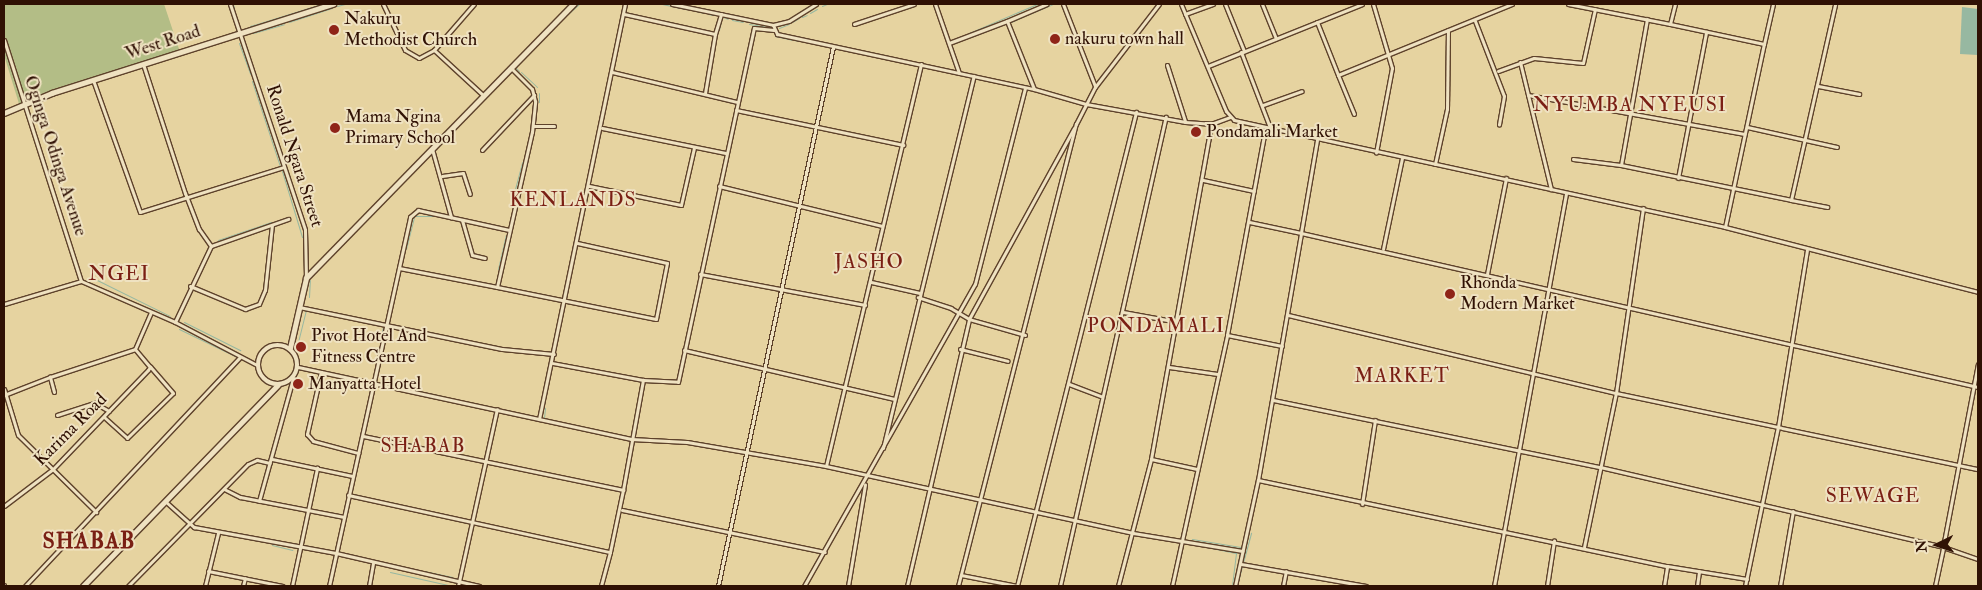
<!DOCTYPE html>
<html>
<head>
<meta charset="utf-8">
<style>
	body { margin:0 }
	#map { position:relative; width:1982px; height:590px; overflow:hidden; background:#e6d3a0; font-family:"IM FELL Double Pica",serif }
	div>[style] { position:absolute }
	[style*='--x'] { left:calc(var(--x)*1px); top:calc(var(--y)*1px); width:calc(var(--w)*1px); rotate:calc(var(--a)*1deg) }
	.green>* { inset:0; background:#b3bd86 }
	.water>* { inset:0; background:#97b8a1 }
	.stream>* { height:1px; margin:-0.5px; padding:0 0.5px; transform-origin:0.5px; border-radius:0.5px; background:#97b8a1 }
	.roads { filter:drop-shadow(1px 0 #5e422b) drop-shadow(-1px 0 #5e422b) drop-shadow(0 1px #5e422b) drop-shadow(0 -1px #5e422b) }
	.street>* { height:3px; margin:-1.5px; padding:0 1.5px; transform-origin:1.5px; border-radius:1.5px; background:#efe2c1 }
	.secondary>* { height:4.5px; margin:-2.25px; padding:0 2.25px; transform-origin:2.25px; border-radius:2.25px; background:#efe2c1 }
	.secondary>.ring { margin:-2.25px; padding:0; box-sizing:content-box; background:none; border:4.5px solid #efe2c1; border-radius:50% }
	.dots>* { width:14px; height:14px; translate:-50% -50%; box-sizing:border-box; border:2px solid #efe2c1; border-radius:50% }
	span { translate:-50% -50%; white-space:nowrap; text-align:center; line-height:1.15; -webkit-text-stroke:4px #efe2c1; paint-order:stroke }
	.poi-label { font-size:18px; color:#301104 }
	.left { translate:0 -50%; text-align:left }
	.street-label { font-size:18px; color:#301104 }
	.quarter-label { font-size:20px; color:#7a1f14; letter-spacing:1px }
	.district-label { font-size:22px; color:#7a1f14; font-weight:700; letter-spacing:1px }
	.frame { position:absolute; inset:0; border:5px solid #301104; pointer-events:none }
	.north { position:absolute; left:1912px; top:520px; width:50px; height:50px; -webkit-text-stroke:4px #efe2c1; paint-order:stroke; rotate:266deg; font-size:14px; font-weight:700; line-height:20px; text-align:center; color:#301104 }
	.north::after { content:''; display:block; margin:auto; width:18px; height:22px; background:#301104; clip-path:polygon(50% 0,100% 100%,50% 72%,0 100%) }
</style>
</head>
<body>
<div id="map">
	<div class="green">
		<i style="clip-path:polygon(4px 4px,164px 4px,180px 52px,20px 107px,4px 55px)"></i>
	</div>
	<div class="water">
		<i style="clip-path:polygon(1962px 7px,1978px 9px,1978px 55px,1960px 54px)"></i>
	</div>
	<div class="stream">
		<i style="--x:233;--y:4;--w:4;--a:76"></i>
		<i style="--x:662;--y:4;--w:25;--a:12"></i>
		<i style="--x:337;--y:6;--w:8;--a:-14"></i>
		<i style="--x:822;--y:6;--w:5;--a:-22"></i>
		<i style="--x:696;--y:11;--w:8;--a:14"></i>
		<i style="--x:569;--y:13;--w:13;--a:-42"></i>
		<i style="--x:810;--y:13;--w:8;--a:-30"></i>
		<i style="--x:708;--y:14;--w:5;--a:11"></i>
		<i style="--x:723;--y:17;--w:5;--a:22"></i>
		<i style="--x:802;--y:17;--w:5;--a:-22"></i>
		<i style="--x:722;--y:18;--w:1;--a:-90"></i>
		<i style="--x:732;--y:20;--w:11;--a:10"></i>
		<i style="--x:289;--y:22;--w:45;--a:-18"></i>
		<i style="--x:792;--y:22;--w:8;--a:-30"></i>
		<i style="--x:1011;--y:22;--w:46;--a:-23.2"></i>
		<i style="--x:749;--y:24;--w:24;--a:9"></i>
		<i style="--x:250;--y:26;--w:74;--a:-17.2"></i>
		<i style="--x:779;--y:28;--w:11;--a:-22"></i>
		<i style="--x:719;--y:30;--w:9;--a:-77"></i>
		<i style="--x:253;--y:33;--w:32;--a:-16"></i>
		<i style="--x:969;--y:33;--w:74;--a:-23.1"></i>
		<i style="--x:775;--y:36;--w:17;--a:13"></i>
		<i style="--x:971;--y:37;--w:36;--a:-21"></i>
		<i style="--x:542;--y:39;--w:34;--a:-45"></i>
		<i style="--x:794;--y:40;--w:6;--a:9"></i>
		<i style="--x:239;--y:43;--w:33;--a:70"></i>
		<i style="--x:519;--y:71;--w:6;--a:-135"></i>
		<i style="--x:515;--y:67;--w:35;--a:-46"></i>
		<i style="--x:521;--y:72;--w:22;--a:43"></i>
		<i style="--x:507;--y:76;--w:7;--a:-45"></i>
		<i style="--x:252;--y:81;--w:89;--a:71.8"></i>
		<i style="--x:539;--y:93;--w:9;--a:90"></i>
		<i style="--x:282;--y:171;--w:69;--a:73.1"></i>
		<i style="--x:515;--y:189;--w:28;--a:-75"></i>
		<i style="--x:888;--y:193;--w:27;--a:-75"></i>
		<i style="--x:886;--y:204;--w:11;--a:-80"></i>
		<i style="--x:882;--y:223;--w:17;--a:-80"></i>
		<i style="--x:218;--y:240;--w:56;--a:-18.8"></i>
		<i style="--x:877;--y:242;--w:15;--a:-74"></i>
		<i style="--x:406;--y:249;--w:34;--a:-76"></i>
		<i style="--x:414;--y:216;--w:21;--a:0"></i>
		<i style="--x:872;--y:262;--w:16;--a:-76"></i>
		<i style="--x:498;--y:269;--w:35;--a:-77"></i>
		<i style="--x:97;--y:280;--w:81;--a:26.3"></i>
		<i style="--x:868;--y:280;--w:15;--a:-79"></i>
		<i style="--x:309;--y:297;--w:17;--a:-87"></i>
		<i style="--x:184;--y:322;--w:63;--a:26.6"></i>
		<i style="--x:857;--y:327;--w:21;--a:-76"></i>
		<i style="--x:179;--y:329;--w:64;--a:25.8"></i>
		<i style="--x:380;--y:340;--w:13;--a:-77"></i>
		<i style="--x:298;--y:342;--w:33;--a:-76"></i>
		<i style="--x:142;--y:380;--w:7;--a:-56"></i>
		<i style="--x:419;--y:391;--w:17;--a:13"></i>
		<i style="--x:544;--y:418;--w:10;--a:-84"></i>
		<i style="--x:86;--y:431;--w:13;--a:-42"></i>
		<i style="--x:312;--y:443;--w:15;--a:11"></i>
		<i style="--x:1192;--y:539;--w:49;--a:9.5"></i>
		<i style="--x:272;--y:545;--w:21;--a:14"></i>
		<i style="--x:967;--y:545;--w:45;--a:-77.2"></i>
		<i style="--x:1207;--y:547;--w:30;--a:12"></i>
		<i style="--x:1236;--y:553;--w:33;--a:97"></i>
		<i style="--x:424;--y:571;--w:29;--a:12"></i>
		<i style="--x:390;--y:572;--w:64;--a:12.7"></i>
		<i style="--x:1238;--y:581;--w:50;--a:-74.8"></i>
	</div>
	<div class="roads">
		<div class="street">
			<i style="--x:230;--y:4;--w:238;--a:71.6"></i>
			<i style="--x:305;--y:230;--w:48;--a:88.8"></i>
			<i style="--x:383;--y:4;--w:51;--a:64.4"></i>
			<i style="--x:405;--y:50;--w:16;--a:30"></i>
			<i style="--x:419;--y:58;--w:17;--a:-28"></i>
			<i style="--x:474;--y:4;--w:61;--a:131"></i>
			<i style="--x:434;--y:50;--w:67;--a:42.6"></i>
			<i style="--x:672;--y:4;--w:103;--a:11.7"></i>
			<i style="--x:773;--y:25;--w:16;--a:-14"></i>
			<i style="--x:789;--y:21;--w:32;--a:-32"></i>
			<i style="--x:935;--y:4;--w:73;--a:70.8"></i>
			<i style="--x:1063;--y:4;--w:88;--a:68.7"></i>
			<i style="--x:1181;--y:4;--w:116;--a:67.2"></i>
			<i style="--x:1226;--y:111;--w:12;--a:48"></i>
			<i style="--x:1234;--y:120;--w:503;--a:12.29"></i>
			<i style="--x:1725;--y:227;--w:187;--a:-78"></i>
			<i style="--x:1764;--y:44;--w:96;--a:-168"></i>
			<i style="--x:1670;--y:24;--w:21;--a:-76"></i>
			<i style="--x:1225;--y:4;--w:51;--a:68"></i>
			<i style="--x:1262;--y:4;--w:37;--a:68"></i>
			<i style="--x:1373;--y:4;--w:67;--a:73.5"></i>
			<i style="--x:1392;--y:68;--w:86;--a:100.7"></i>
			<i style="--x:1568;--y:4;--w:104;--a:11.1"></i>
			<i style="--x:624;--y:14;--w:93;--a:12.4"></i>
			<i style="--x:715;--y:34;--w:60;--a:99.6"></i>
			<i style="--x:1185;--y:14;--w:30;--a:-20"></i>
			<i style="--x:1647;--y:19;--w:148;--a:100.1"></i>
			<i style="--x:1621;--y:165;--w:174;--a:11.6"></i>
			<i style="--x:1791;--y:200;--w:201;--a:-77.3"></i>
			<i style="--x:1007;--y:21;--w:43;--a:-23"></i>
			<i style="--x:1475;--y:21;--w:80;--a:68.9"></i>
			<i style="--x:1504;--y:96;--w:29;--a:100"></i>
			<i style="--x:1317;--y:22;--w:57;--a:68.4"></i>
			<i style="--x:1338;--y:75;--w:188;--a:-22.2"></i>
			<i style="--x:854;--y:24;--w:63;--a:-18.4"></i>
			<i style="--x:773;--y:25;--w:10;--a:66"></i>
			<i style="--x:777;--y:34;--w:263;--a:12.1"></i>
			<i style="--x:1034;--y:89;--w:54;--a:16.1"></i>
			<i style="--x:1086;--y:104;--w:101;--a:10.3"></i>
			<i style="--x:1185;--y:122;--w:26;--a:4"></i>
			<i style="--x:1211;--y:124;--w:20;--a:-20"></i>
			<i style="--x:715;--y:34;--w:21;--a:-73"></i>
			<i style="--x:4;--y:40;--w:253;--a:72.3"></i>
			<i style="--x:949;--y:43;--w:62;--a:-20.8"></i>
			<i style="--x:1007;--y:21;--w:73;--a:68.3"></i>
			<i style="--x:1764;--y:44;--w:41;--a:-77.3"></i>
			<i style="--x:1241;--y:52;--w:84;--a:69"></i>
			<i style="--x:1520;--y:62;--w:131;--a:76.3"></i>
			<i style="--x:143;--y:64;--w:136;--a:72"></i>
			<i style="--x:185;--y:193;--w:39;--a:69"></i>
			<i style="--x:199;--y:229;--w:21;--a:55"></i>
			<i style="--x:1167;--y:65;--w:59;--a:72.2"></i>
			<i style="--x:1208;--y:66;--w:166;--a:-21.9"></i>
			<i style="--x:1498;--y:71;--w:38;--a:-20"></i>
			<i style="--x:1534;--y:58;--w:49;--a:5.8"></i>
			<i style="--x:1583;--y:63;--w:55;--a:-77.5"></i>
			<i style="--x:612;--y:72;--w:129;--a:13.5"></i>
			<i style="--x:1338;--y:75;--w:42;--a:67.7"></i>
			<i style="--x:93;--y:80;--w:140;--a:70.4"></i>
			<i style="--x:140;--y:212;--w:151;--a:-17.4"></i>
			<i style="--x:1818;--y:86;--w:42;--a:11"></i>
			<i style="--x:1528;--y:95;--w:220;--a:10.2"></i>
			<i style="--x:1263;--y:105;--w:41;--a:-19.7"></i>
			<i style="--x:736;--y:110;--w:171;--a:11.8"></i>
			<i style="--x:533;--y:126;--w:21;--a:0"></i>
			<i style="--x:1747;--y:127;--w:92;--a:12.5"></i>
			<i style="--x:602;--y:128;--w:126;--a:11.4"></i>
			<i style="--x:1317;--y:140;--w:94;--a:99.8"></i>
			<i style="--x:1301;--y:233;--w:694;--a:12.82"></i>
			<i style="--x:432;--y:149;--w:71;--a:74.4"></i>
			<i style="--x:482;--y:150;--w:76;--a:-46.6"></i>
			<i style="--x:1573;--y:159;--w:48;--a:7.1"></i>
			<i style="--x:1435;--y:164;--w:56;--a:-77.7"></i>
			<i style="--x:1447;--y:109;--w:79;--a:-89.3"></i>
			<i style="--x:442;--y:176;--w:21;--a:-8"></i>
			<i style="--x:463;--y:173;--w:22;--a:72"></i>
			<i style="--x:1678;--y:178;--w:149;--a:-79.1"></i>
			<i style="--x:1203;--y:180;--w:52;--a:12.2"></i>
			<i style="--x:589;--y:186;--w:94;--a:11.7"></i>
			<i style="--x:681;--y:205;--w:58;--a:-77.2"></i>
			<i style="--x:719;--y:186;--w:168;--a:13.8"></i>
			<i style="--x:1791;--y:200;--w:37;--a:11"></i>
			<i style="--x:462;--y:220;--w:36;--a:74"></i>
			<i style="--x:472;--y:255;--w:13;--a:13"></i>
			<i style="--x:1725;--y:227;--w:261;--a:14.4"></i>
			<i style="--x:1383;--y:249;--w:93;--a:-78.2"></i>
			<i style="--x:399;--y:268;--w:100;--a:11"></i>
			<i style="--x:497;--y:287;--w:159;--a:-77.3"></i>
			<i style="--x:532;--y:132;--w:31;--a:-84"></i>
			<i style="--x:535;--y:101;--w:12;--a:-104"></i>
			<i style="--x:532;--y:89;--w:30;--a:-135"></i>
			<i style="--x:700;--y:274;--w:168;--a:10.6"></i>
			<i style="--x:1487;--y:274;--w:98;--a:-78.8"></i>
			<i style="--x:871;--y:282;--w:50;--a:12.7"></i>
			<i style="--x:190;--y:286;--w:60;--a:22.7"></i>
			<i style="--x:245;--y:309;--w:15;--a:-20"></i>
			<i style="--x:259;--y:304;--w:15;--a:-67"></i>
			<i style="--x:265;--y:290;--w:65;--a:-83.9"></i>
			<i style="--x:497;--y:287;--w:162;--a:11.4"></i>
			<i style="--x:656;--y:319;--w:57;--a:-78.9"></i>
			<i style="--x:667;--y:263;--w:92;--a:-167.5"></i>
			<i style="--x:4;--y:304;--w:80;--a:-16.6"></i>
			<i style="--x:81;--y:281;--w:103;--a:23.6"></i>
			<i style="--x:175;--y:322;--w:93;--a:27.7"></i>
			<i style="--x:299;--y:307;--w:207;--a:11.7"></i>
			<i style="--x:502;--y:349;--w:52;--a:5.5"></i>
			<i style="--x:1123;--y:312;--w:56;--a:10.3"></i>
			<i style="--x:1288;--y:315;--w:337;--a:13.4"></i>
			<i style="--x:1616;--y:393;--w:370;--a:11.9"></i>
			<i style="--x:175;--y:322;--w:84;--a:-64.7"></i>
			<i style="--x:211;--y:246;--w:82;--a:-19.3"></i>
			<i style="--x:1025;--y:335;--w:58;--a:-164.1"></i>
			<i style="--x:969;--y:319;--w:218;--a:-61.2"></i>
			<i style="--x:1227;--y:335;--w:56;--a:11.3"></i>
			<i style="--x:960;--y:349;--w:49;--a:14"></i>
			<i style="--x:684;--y:350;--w:216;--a:13.1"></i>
			<i style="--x:298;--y:367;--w:341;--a:12.2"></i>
			<i style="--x:631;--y:439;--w:56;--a:3.1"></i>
			<i style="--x:687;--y:442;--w:141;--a:9.8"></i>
			<i style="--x:826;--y:466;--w:314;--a:12.3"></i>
			<i style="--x:1133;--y:533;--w:111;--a:9.3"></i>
			<i style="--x:1169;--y:367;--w:49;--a:8.1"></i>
			<i style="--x:321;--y:372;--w:64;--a:102.7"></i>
			<i style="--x:307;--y:434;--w:9;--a:49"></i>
			<i style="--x:313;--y:441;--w:47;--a:14.9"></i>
			<i style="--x:643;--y:380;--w:35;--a:3"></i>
			<i style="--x:678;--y:382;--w:362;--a:-77.9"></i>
			<i style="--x:754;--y:28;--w:20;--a:6"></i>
			<i style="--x:1069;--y:384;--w:34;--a:21"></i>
			<i style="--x:4;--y:389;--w:48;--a:73.1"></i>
			<i style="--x:18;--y:435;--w:110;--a:44.6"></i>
			<i style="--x:54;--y:392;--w:16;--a:-105"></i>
			<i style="--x:50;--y:377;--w:89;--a:-18.2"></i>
			<i style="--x:135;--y:349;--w:40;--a:-66.6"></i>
			<i style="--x:4;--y:395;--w:49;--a:-21.4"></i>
			<i style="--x:1273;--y:400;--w:334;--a:11.6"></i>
			<i style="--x:1600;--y:467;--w:352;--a:13.1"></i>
			<i style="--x:1943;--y:547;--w:186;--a:-79.2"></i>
			<i style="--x:57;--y:415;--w:40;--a:-18"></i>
			<i style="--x:95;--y:403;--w:16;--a:30"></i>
			<i style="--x:104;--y:417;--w:31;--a:42"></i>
			<i style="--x:127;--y:438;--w:64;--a:-44.4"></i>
			<i style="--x:173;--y:393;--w:35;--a:-131"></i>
			<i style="--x:539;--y:419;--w:424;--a:-78.3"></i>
			<i style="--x:363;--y:436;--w:266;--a:11.7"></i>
			<i style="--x:623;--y:490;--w:112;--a:-79.7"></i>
			<i style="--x:643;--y:380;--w:93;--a:-169.4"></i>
			<i style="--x:883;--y:448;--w:383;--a:-76.3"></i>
			<i style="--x:272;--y:459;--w:82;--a:12"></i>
			<i style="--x:1151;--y:459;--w:47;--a:12.3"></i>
			<i style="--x:826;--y:466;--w:413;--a:-76.7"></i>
			<i style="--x:1258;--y:480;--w:418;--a:11.9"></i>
			<i style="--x:1667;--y:566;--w:81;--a:9.2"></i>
			<i style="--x:224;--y:489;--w:18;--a:27"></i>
			<i style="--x:240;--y:497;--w:106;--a:10.9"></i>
			<i style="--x:348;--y:495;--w:268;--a:12.3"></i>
			<i style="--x:610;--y:552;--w:35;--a:105"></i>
			<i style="--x:259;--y:501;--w:128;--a:-74.5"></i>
			<i style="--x:166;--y:502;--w:38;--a:42"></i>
			<i style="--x:194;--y:527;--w:144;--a:10.4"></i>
			<i style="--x:336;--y:553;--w:147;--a:13"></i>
			<i style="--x:1362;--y:504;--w:85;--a:-81.2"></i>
			<i style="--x:4;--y:506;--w:61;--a:-37.1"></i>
			<i style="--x:53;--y:469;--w:137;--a:-46.2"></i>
			<i style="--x:148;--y:370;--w:4;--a:-56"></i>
			<i style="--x:150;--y:367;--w:23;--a:-130"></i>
			<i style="--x:622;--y:510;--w:207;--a:11.7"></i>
			<i style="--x:1584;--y:547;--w:157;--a:-78.3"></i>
			<i style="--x:1616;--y:393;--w:187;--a:-81.7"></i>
			<i style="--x:610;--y:552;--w:63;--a:-78.2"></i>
			<i style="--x:1241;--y:564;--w:127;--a:10"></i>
			<i style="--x:208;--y:571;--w:76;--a:11.3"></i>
			<i style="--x:961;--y:575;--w:57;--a:11.1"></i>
			<i style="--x:4;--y:585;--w:1;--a:90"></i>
			<i style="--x:25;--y:586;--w:314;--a:-46.8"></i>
			<i style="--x:128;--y:586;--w:171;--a:-45.5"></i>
			<i style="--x:248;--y:464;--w:10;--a:-24"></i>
			<i style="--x:257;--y:460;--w:13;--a:13"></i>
			<i style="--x:205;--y:586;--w:55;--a:-76.2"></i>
			<i style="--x:243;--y:586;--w:8;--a:-76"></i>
			<i style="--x:292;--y:586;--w:121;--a:-78"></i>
			<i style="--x:329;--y:586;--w:378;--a:-77.6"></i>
			<i style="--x:410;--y:217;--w:11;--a:-41"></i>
			<i style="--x:418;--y:210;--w:93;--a:12.4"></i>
			<i style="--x:369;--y:586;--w:23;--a:-80"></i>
			<i style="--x:458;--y:586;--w:181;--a:-77.6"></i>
			<i style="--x:718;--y:586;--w:551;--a:-77.96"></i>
			<i style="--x:804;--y:586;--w:347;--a:-60.5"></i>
			<i style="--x:975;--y:284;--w:202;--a:-75.7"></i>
			<i style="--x:848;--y:586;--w:103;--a:-80.5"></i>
			<i style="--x:907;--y:586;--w:274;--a:-76.9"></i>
			<i style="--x:969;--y:319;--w:21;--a:-149"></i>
			<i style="--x:951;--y:308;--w:35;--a:-162"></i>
			<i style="--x:958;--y:586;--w:477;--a:-75.7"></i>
			<i style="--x:1076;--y:124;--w:42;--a:-62.8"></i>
			<i style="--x:1095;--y:87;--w:105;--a:-52.4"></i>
			<i style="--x:1017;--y:586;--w:489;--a:-75.9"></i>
			<i style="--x:1060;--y:586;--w:481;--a:-77.3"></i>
			<i style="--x:1118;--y:586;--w:131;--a:-75.4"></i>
			<i style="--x:1151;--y:459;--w:340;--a:-79.8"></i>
			<i style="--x:1172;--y:586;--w:257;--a:-77.6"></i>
			<i style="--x:1227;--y:335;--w:209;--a:-79.5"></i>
			<i style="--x:1235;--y:586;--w:108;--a:-77.8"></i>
			<i style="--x:1258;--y:480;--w:251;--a:-80.1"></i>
			<i style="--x:1301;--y:233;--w:53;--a:-168.1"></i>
			<i style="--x:1283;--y:586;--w:15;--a:-79"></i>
			<i style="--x:1494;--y:586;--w:399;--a:-79.6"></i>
			<i style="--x:1547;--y:586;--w:46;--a:-81.2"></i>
			<i style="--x:1664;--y:586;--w:20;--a:-81"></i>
			<i style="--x:1697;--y:586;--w:15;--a:-82"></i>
			<i style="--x:1745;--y:586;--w:162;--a:-78.3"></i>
			<i style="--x:1778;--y:427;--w:179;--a:-80.7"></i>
			<i style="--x:1780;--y:586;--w:76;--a:-80.2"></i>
			<i style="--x:1935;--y:586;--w:40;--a:-78"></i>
			<i style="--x:1943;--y:547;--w:37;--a:19"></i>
		</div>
		<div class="secondary">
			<i style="--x:4;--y:113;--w:52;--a:-22.6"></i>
			<i style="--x:52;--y:93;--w:295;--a:-17.6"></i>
			<i class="ring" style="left:258px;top:345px;width:35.5px;height:35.5px"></i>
			<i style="--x:290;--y:348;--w:72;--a:-77.1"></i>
			<i style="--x:306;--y:278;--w:383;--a:-45.7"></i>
			<i style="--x:83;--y:586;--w:280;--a:-45.9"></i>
		</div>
	</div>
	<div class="dots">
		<i style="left:334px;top:30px;background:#8f2418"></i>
		<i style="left:1055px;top:39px;background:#8f2418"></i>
		<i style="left:335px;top:128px;background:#8f2418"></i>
		<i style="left:1196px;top:132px;background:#8f2418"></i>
		<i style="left:1450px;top:294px;background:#8f2418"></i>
		<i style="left:301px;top:347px;background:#8f2418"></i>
		<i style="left:298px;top:384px;background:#8f2418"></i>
	</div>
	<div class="poi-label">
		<span class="left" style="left:344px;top:30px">Nakuru<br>Methodist Church</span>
		<span class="left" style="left:1065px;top:39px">nakuru town hall</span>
		<span class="left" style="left:345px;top:128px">Mama Ngina<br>Primary School</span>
		<span class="left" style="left:1206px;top:132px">Pondamali Market</span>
		<span class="left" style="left:1460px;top:294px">Rhonda<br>Modern Market</span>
		<span class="left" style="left:311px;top:347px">Pivot Hotel And<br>Fitness Centre</span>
		<span class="left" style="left:308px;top:384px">Manyatta Hotel</span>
	</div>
	<div class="street-label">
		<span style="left:163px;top:43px;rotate:-18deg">West Road</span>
		<span style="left:55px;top:156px;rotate:72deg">Oginga Odinga Avenue</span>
		<span style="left:294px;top:156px;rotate:72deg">Ronald Ngara Street</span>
		<span style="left:71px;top:430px;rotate:-45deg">Karima Road</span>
	</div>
	<div class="quarter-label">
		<span style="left:1630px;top:104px">NYUMBA NYEUSI</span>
		<span style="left:573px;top:199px">KENLANDS</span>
		<span style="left:869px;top:261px">JASHO</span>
		<span style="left:119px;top:273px">NGEI</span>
		<span style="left:1156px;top:325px">PONDAMALI</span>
		<span style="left:1402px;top:375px">MARKET</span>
		<span style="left:423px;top:445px">SHABAB</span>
		<span style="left:1873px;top:495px">SEWAGE</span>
	</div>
	<div class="district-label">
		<span style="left:89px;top:542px">SHABAB</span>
	</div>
	<div class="frame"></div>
	<div class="north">N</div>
</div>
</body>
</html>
